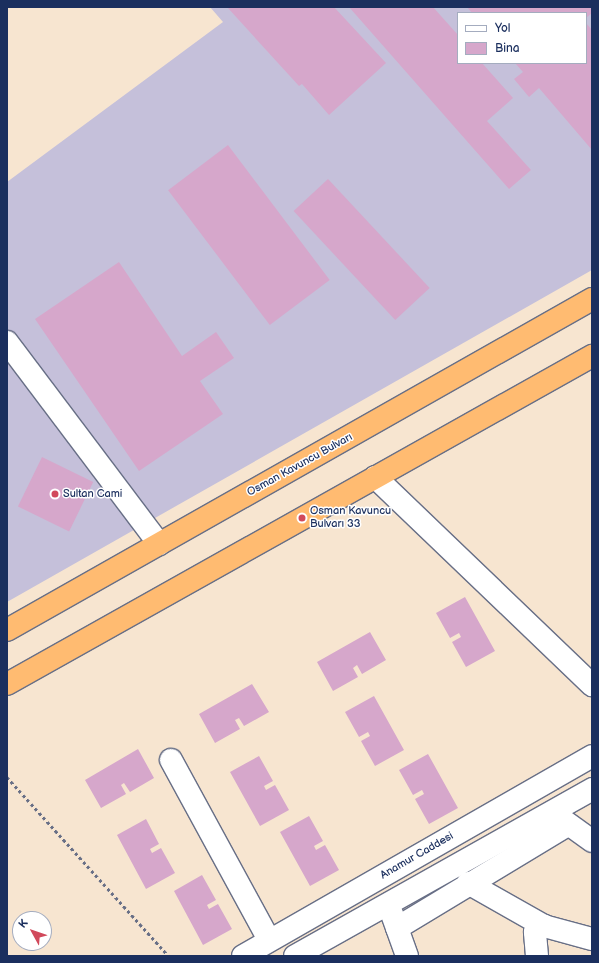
<!DOCTYPE html>
<html>
<head>
<meta charset="utf-8">
<style>
	body { margin:0 }
	#map { position:relative; width:599px; height:963px; overflow:hidden; background:#f7e5d0; font-family:"Balsamiq Sans",sans-serif }
	div>[style] { position:absolute }
	[style*='--x'] { left:calc(var(--x)*1px); top:calc(var(--y)*1px); width:calc(var(--w)*1px); rotate:calc(var(--a)*1deg) }
	.industrial>* { inset:0; background:#c5c0da }
	.building>* { inset:0; background:#d6a7cb; transform-origin:0 0 }
	.path>* { height:2.5px; margin-top:-1.25px; transform-origin:0; background:repeating-linear-gradient(90deg,#686f86 0 3px,transparent 0 6px) }
	.roads { filter:drop-shadow(1px 0 #686f86) drop-shadow(-1px 0 #686f86) drop-shadow(0 1px #686f86) drop-shadow(0 -1px #686f86) }
	.minor>* { height:22px; margin:-11px; padding:0 11px; transform-origin:11px; border-radius:11px; background:#fff }
	.highway>* { height:22px; margin:-11px; padding:0 11px; transform-origin:11px; border-radius:11px; background:#ffbb71 }
	.dots>* { width:11px; height:11px; translate:-50% -50%; box-sizing:border-box; border:2px solid #fff; border-radius:50% }
	span { translate:-50% -50%; white-space:nowrap; text-align:center; line-height:1.15; -webkit-text-stroke:3px #fff; paint-order:stroke }
	.street-label { font-size:11px; color:#1b2f5e }
	.poi-label { font-size:11px; color:#1b2f5e }
	.left { translate:0 -50%; text-align:left }
	.frame { position:absolute; inset:0; border:8px solid #1b2f5e; pointer-events:none }
	.legend { position:absolute; left:457px; top:12px; width:130px; height:52px; box-sizing:border-box; background:#fff; border:1px solid #a4acbf; margin:0; padding:5px 7px; list-style:none; font-size:12px; color:#1b2f5e }
	.legend li { display:flex; align-items:center; gap:8px; height:20px }
	.legend b { width:20px; border:1px solid #a4acbf }
	.north { position:absolute; left:12px; top:911px; width:40px; height:40px; box-sizing:border-box; background:#fff; border:1px solid #a4acbf; border-radius:50%; rotate:310deg; font-size:11px; font-weight:700; line-height:16px; text-align:center; color:#1b2f5e }
	.north::after { content:''; display:block; margin:auto; width:14px; height:18px; background:#d1495b; clip-path:polygon(50% 0,100% 100%,50% 72%,0 100%) }
</style>
</head>
<body>
<div id="map">
	<div class="industrial">
		<i style="clip-path:polygon(evenodd,210px 7px,592px 7px,592px 270px,7px 602px,7px 182px,223px 22px,210px 7px,458px 13px,586px 13px,586px 63px,458px 63px,458px 13px)"></i>
	</div>
	<div class="building">
		<i style="clip-path:polygon(227px 7px,334px 7px,386px 63px,329px 115px,302px 84px,299px 86px)"></i>
		<i style="clip-path:polygon(349px 7px,433px 7px,458px 35px,458px 63px,482px 63px,513px 98px,487px 121px,531px 170px,509px 189px)"></i>
		<i style="clip-path:polygon(467px 7px,592px 7px,592px 13px,586px 18px,586px 13px,472px 13px)"></i>
		<i style="clip-path:polygon(586px 23px,592px 30px,592px 150px,539px 88px,529px 97px,514px 79px,523px 72px,515px 63px,586px 63px)"></i>
		<i style="left:228px;top:145px;width:169px;height:75px;rotate:53deg"></i>
		<i style="left:328px;top:179px;width:149px;height:47px;rotate:47deg"></i>
		<i style="clip-path:polygon(119px 262px,182px 356px,216px 332px,234px 358px,200px 381px,223px 414px,139px 471px,35px 319px)"></i>
		<i style="left:42px;top:457px;width:57px;height:55px;rotate:26deg"></i>
		<i style="clip-path:polygon(465px 597px,495px 651px,466px 667px,452px 642px,461px 637px,459px 633px,450px 638px,436px 613px)"></i>
		<i style="clip-path:polygon(370px 632px,386px 660px,362px 674px,357px 665px,353px 668px,358px 677px,333px 691px,317px 662px)"></i>
		<i style="clip-path:polygon(252px 684px,269px 712px,244px 726px,239px 718px,235px 720px,240px 729px,215px 743px,199px 714px)"></i>
		<i style="clip-path:polygon(374px 696px,404px 750px,375px 766px,361px 741px,370px 736px,368px 732px,359px 737px,345px 712px)"></i>
		<i style="clip-path:polygon(138px 749px,154px 778px,130px 792px,124px 783px,121px 785px,126px 794px,101px 808px,85px 780px)"></i>
		<i style="clip-path:polygon(428px 754px,458px 808px,429px 824px,415px 799px,424px 794px,422px 790px,413px 795px,399px 770px)"></i>
		<i style="clip-path:polygon(259px 756px,273px 781px,264px 786px,266px 790px,275px 785px,289px 810px,260px 826px,230px 772px)"></i>
		<i style="clip-path:polygon(309px 816px,323px 841px,314px 846px,316px 850px,325px 845px,339px 870px,310px 886px,280px 832px)"></i>
		<i style="clip-path:polygon(146px 819px,159px 844px,150px 849px,152px 853px,161px 848px,175px 873px,146px 889px,117px 835px)"></i>
		<i style="clip-path:polygon(202px 875px,216px 900px,207px 905px,209px 909px,218px 904px,232px 929px,203px 945px,174px 891px)"></i>
	</div>
	<div class="path">
		<i style="--x:7;--y:777;--w:241;--a:47.9"></i>
	</div>
	<div class="roads">
		<div class="minor">
			<i style="--x:7;--y:342;--w:253;--a:53"></i>
			<i style="--x:375;--y:477;--w:301;--a:43.8"></i>
			<i style="--x:171;--y:760;--w:205;--a:61.4"></i>
			<i style="--x:556;--y:815;--w:44;--a:35.8"></i>
			<i style="--x:468;--y:883;--w:87;--a:29.5"></i>
			<i style="--x:392;--y:914;--w:45;--a:70.3"></i>
			<i style="--x:397;--y:928;--w:200;--a:-31.1"></i>
			<i style="--x:243;--y:956;--w:402;--a:-29.8"></i>
			<i style="--x:295;--y:956;--w:341;--a:-29.3"></i>
			<i style="--x:537;--y:956;--w:24;--a:-95"></i>
			<i style="--x:535;--y:932;--w:11;--a:-34"></i>
			<i style="--x:544;--y:926;--w:50;--a:15.2"></i>
		</div>
		<div class="highway">
			<i style="--x:7;--y:630;--w:672;--a:-29.5"></i>
			<i style="--x:7;--y:684;--w:671;--a:-29.28"></i>
		</div>
	</div>
	<div class="dots">
		<i style="left:55px;top:494px;background:#d1495b"></i>
		<i style="left:302px;top:518px;background:#d1495b"></i>
	</div>
	<div class="street-label">
		<span style="left:300px;top:465px;rotate:-29deg">Osman Kavuncu Bulvarı</span>
		<span style="left:417px;top:856px;rotate:-30deg">Anamur Caddesi</span>
	</div>
	<div class="poi-label">
		<span class="left" style="left:63px;top:494px">Sultan Cami</span>
		<span class="left" style="left:310px;top:518px">Osman Kavuncu<br>Bulvarı 33</span>
	</div>
	<div class="frame"></div>
	<ul class="legend">
	<li><b style="height:5px;background:#fff"></b>Yol</li>
	<li><b style="height:11px;background:#d6a7cb"></b>Bina</li>
	</ul>
	<div class="north">K</div>
</div>
</body>
</html>
